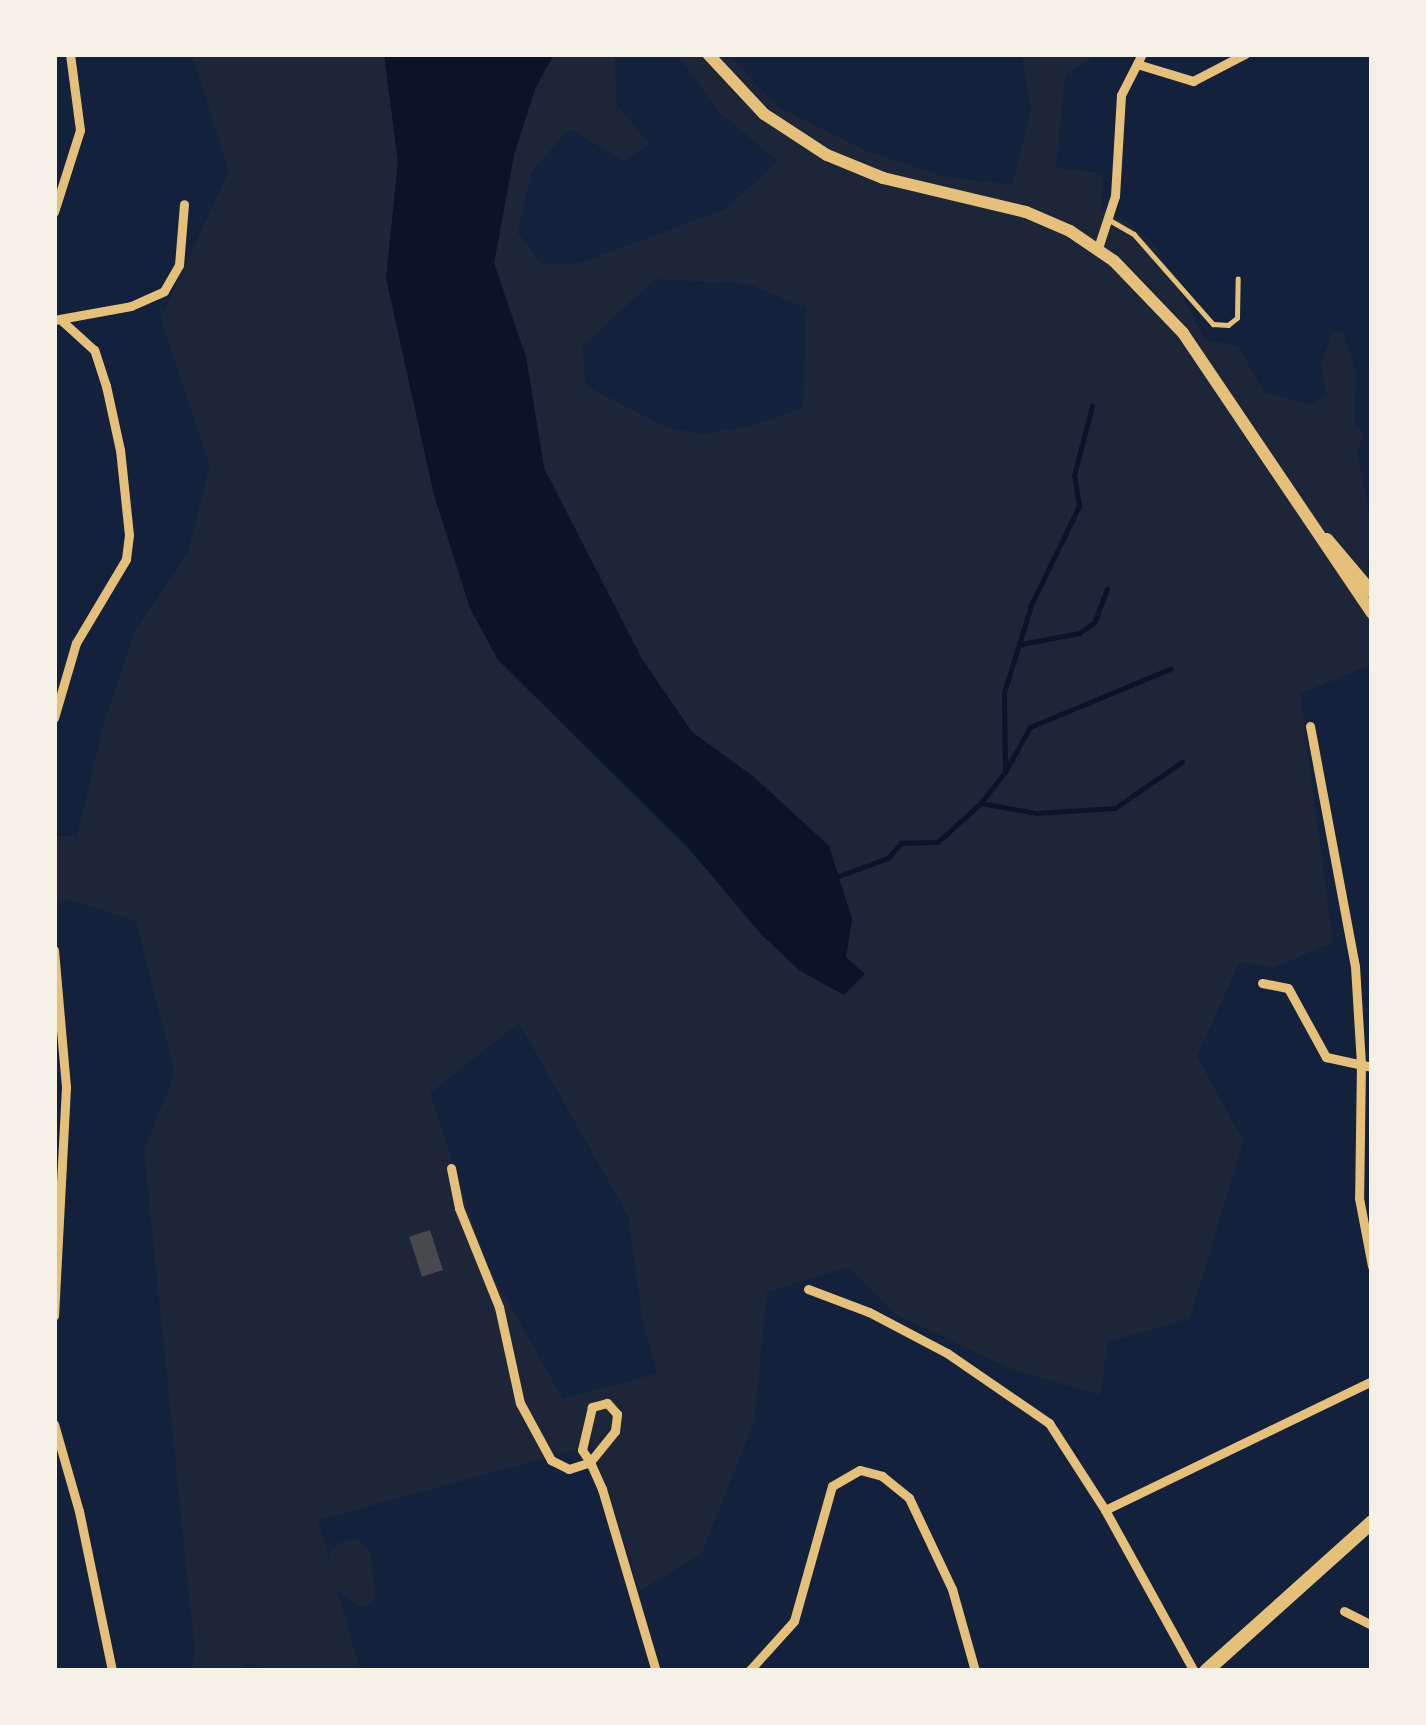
<!DOCTYPE html>
<html>
<head>
<meta charset="utf-8">
<style>
	body { margin:0 }
	#map { position:relative; width:1426px; height:1725px; overflow:hidden; background:#14213d; font-family:"DM Sans",sans-serif }
	div>[style] { position:absolute }
	[style*='--x'] { left:calc(var(--x)*1px); top:calc(var(--y)*1px); width:calc(var(--w)*1px); rotate:calc(var(--a)*1deg) }
	.green>* { inset:0; background:#1d2539 }
	.water>* { inset:0; background:#0b132b }
	.stream>* { height:4.5px; margin:-2.25px; padding:0 2.25px; transform-origin:2.25px; border-radius:2.25px; background:#0b132b }
	.building>* { inset:0; background:#48494c; transform-origin:0 0 }
	.service>* { height:4.5px; margin:-2.25px; padding:0 2.25px; transform-origin:2.25px; border-radius:2.25px; background:#e5c07b }
	.minor>* { height:9px; margin:-4.5px; padding:0 4.5px; transform-origin:4.5px; border-radius:4.5px; background:#e5c07b }
	.secondary>* { height:12px; margin:-6px; padding:0 6px; transform-origin:6px; border-radius:6px; background:#e5c07b }
	.primary>* { height:14px; margin:-7px; padding:0 7px; transform-origin:7px; border-radius:7px; background:#e5c07b }
	span { translate:-50% -50%; white-space:nowrap; text-align:center; line-height:1.15; -webkit-text-stroke:9px #f6f1e7; paint-order:stroke }
	.frame { position:absolute; inset:0; border:57px solid #f6f1e7; pointer-events:none }
</style>
</head>
<body>
<div id="map">
	<div class="green">
		<i style="clip-path:polygon(evenodd,192px 54px,384px 54px,398px 162px,386px 278px,434px 495px,470px 608px,498px 660px,710px 872px,846px 957px,852px 919px,829px 846px,754px 777px,692px 732px,642px 659px,544px 468px,526px 357px,494px 263px,514px 155px,535px 89px,554px 54px,615px 54px,616px 103px,649px 144px,624px 162px,570px 128px,532px 171px,517px 232px,542px 264px,581px 263px,725px 209px,778px 161px,720px 113px,677px 54px,728px 54px,778px 107px,867px 151px,942px 176px,1012px 185px,1031px 110px,1022px 54px,1098px 54px,1065px 75px,1056px 168px,1103px 173px,1101px 210px,1128px 222px,1157px 248px,1205px 340px,1238px 346px,1264px 392px,1310px 405px,1326px 396px,1321px 364px,1333px 331px,1343px 333px,1356px 371px,1355px 425px,1364px 433px,1357px 451px,1372px 529px,1367px 567px,1372px 572px,1372px 664px,1300px 694px,1333px 942px,1273px 968px,1240px 961px,1197px 1056px,1243px 1141px,1190px 1318px,1108px 1342px,1100px 1395px,1009px 1368px,897px 1315px,849px 1267px,767px 1292px,754px 1422px,702px 1553px,640px 1591px,592px 1445px,318px 1520px,332px 1568px,330px 1552px,340px 1543px,357px 1538px,371px 1554px,375px 1598px,370px 1605px,360px 1607px,337px 1589px,360px 1671px,270px 1671px,248px 1663px,241px 1671px,192px 1671px,195px 1653px,144px 1150px,175px 1074px,136px 921px,68px 899px,54px 902px,54px 836px,77px 836px,106px 716px,136px 629px,188px 553px,210px 465px,161px 318px,229px 171px,192px 54px,655px 279px,748px 284px,806px 308px,803px 408px,751px 426px,701px 434px,666px 427px,586px 386px,582px 347px,655px 279px,192px 54px,519px 1023px,628px 1216px,642px 1316px,657px 1373px,563px 1399px,487px 1264px,430px 1093px,519px 1023px)"></i>
	</div>
	<div class="water">
		<i style="clip-path:polygon(384px 54px,554px 54px,535px 89px,514px 155px,494px 263px,526px 357px,544px 468px,642px 659px,692px 732px,754px 777px,829px 846px,852px 919px,846px 957px,865px 974px,844px 995px,800px 971px,760px 933px,685px 844px,498px 660px,470px 608px,434px 495px,386px 278px,398px 162px)"></i>
	</div>
	<div class="stream">
		<i style="--x:1022;--y:644;--w:58;--a:-10.9"></i>
		<i style="--x:1079;--y:633;--w:18;--a:-34"></i>
		<i style="--x:1094;--y:623;--w:36;--a:-69"></i>
		<i style="--x:1005;--y:772;--w:51;--a:-60.9"></i>
		<i style="--x:1030;--y:727;--w:152;--a:-22.5"></i>
		<i style="--x:981;--y:803;--w:56;--a:10.3"></i>
		<i style="--x:1036;--y:813;--w:79;--a:-3.6"></i>
		<i style="--x:1115;--y:808;--w:81;--a:-34.5"></i>
		<i style="--x:839;--y:876;--w:52;--a:-20.2"></i>
		<i style="--x:888;--y:858;--w:20;--a:-49"></i>
		<i style="--x:901;--y:843;--w:37;--a:-2"></i>
		<i style="--x:938;--y:842;--w:58;--a:-42.2"></i>
		<i style="--x:981;--y:803;--w:39;--a:-52"></i>
		<i style="--x:1005;--y:772;--w:79;--a:-90.7"></i>
		<i style="--x:1004;--y:693;--w:92;--a:-72.9"></i>
		<i style="--x:1031;--y:605;--w:110;--a:-64.1"></i>
		<i style="--x:1079;--y:506;--w:31;--a:-99"></i>
		<i style="--x:1074;--y:475;--w:71;--a:-75.4"></i>
	</div>
	<div class="building">
		<i style="left:430px;top:1230px;width:42px;height:22px;rotate:72deg"></i>
	</div>
	<div class="service">
		<i style="--x:1108;--y:219;--w:30;--a:30"></i>
		<i style="--x:1134;--y:234;--w:120;--a:48.7"></i>
		<i style="--x:1213;--y:324;--w:15;--a:4"></i>
		<i style="--x:1228;--y:325;--w:11;--a:-38"></i>
		<i style="--x:1237;--y:318;--w:39;--a:-89"></i>
	</div>
	<div class="minor">
		<i style="--x:1137;--y:64;--w:59;--a:16.9"></i>
		<i style="--x:1193;--y:81;--w:59;--a:-27.4"></i>
		<i style="--x:54;--y:212;--w:86;--a:-72.4"></i>
		<i style="--x:80;--y:130;--w:77;--a:-97.5"></i>
		<i style="--x:1098;--y:248;--w:55;--a:-71.9"></i>
		<i style="--x:1115;--y:196;--w:101;--a:-86.6"></i>
		<i style="--x:1121;--y:95;--w:46;--a:-62.9"></i>
		<i style="--x:54;--y:320;--w:78;--a:-10.3"></i>
		<i style="--x:131;--y:306;--w:36;--a:-24"></i>
		<i style="--x:164;--y:291;--w:30;--a:-60"></i>
		<i style="--x:179;--y:265;--w:61;--a:-85.3"></i>
		<i style="--x:54;--y:718;--w:78;--a:-73.7"></i>
		<i style="--x:76;--y:643;--w:98;--a:-59.2"></i>
		<i style="--x:126;--y:559;--w:24;--a:-83"></i>
		<i style="--x:129;--y:535;--w:85;--a:-96"></i>
		<i style="--x:120;--y:450;--w:66;--a:-102.3"></i>
		<i style="--x:106;--y:386;--w:38;--a:-108"></i>
		<i style="--x:94;--y:350;--w:45;--a:-137.7"></i>
		<i style="--x:1310;--y:726;--w:244;--a:79.4"></i>
		<i style="--x:1355;--y:966;--w:97;--a:86.5"></i>
		<i style="--x:1361;--y:1063;--w:135;--a:90.8"></i>
		<i style="--x:1359;--y:1198;--w:69;--a:79.2"></i>
		<i style="--x:54;--y:950;--w:138;--a:85"></i>
		<i style="--x:66;--y:1087;--w:229;--a:93"></i>
		<i style="--x:1262;--y:983;--w:26;--a:11"></i>
		<i style="--x:1288;--y:988;--w:79;--a:61.2"></i>
		<i style="--x:1326;--y:1057;--w:47;--a:12.3"></i>
		<i style="--x:451;--y:1168;--w:41;--a:78.7"></i>
		<i style="--x:459;--y:1208;--w:107;--a:68"></i>
		<i style="--x:499;--y:1307;--w:98;--a:77.7"></i>
		<i style="--x:520;--y:1403;--w:65;--a:61.5"></i>
		<i style="--x:551;--y:1460;--w:20;--a:27"></i>
		<i style="--x:569;--y:1469;--w:22;--a:-18"></i>
		<i style="--x:590;--y:1462;--w:40;--a:-51"></i>
		<i style="--x:615;--y:1431;--w:17;--a:-83"></i>
		<i style="--x:617;--y:1414;--w:15;--a:-132"></i>
		<i style="--x:607;--y:1403;--w:16;--a:165"></i>
		<i style="--x:592;--y:1407;--w:44;--a:103.1"></i>
		<i style="--x:582;--y:1450;--w:14;--a:56"></i>
		<i style="--x:590;--y:1462;--w:30;--a:66"></i>
		<i style="--x:602;--y:1489;--w:190;--a:73.5"></i>
		<i style="--x:808;--y:1289;--w:65;--a:20.7"></i>
		<i style="--x:869;--y:1312;--w:88;--a:27.7"></i>
		<i style="--x:947;--y:1353;--w:124;--a:34.5"></i>
		<i style="--x:1049;--y:1423;--w:103;--a:57.2"></i>
		<i style="--x:1105;--y:1510;--w:184;--a:61.1"></i>
		<i style="--x:54;--y:1424;--w:91;--a:74"></i>
		<i style="--x:79;--y:1511;--w:163;--a:78.3"></i>
		<i style="--x:1105;--y:1510;--w:297;--a:-25.8"></i>
		<i style="--x:1344;--y:1611;--w:31;--a:27"></i>
		<i style="--x:749;--y:1671;--w:67;--a:-48"></i>
		<i style="--x:794;--y:1621;--w:140;--a:-74.3"></i>
		<i style="--x:832;--y:1486;--w:32;--a:-30"></i>
		<i style="--x:860;--y:1470;--w:23;--a:15"></i>
		<i style="--x:882;--y:1476;--w:35;--a:39"></i>
		<i style="--x:909;--y:1498;--w:101;--a:64.7"></i>
		<i style="--x:952;--y:1589;--w:85;--a:74.3"></i>
	</div>
	<div class="secondary">
		<i style="--x:708;--y:54;--w:82;--a:47"></i>
		<i style="--x:764;--y:114;--w:75;--a:33.1"></i>
		<i style="--x:827;--y:155;--w:61;--a:22.3"></i>
		<i style="--x:883;--y:178;--w:147;--a:13.4"></i>
		<i style="--x:1026;--y:212;--w:48;--a:23.4"></i>
		<i style="--x:1070;--y:231;--w:53;--a:34.3"></i>
		<i style="--x:1114;--y:261;--w:100;--a:46.2"></i>
		<i style="--x:1183;--y:333;--w:338;--a:56"></i>
		<i style="--x:1327;--y:539;--w:70;--a:49.7"></i>
	</div>
	<div class="primary">
		<i style="--x:1206;--y:1671;--w:223;--a:-41.9"></i>
	</div>
	<div class="frame"></div>
</div>
</body>
</html>
